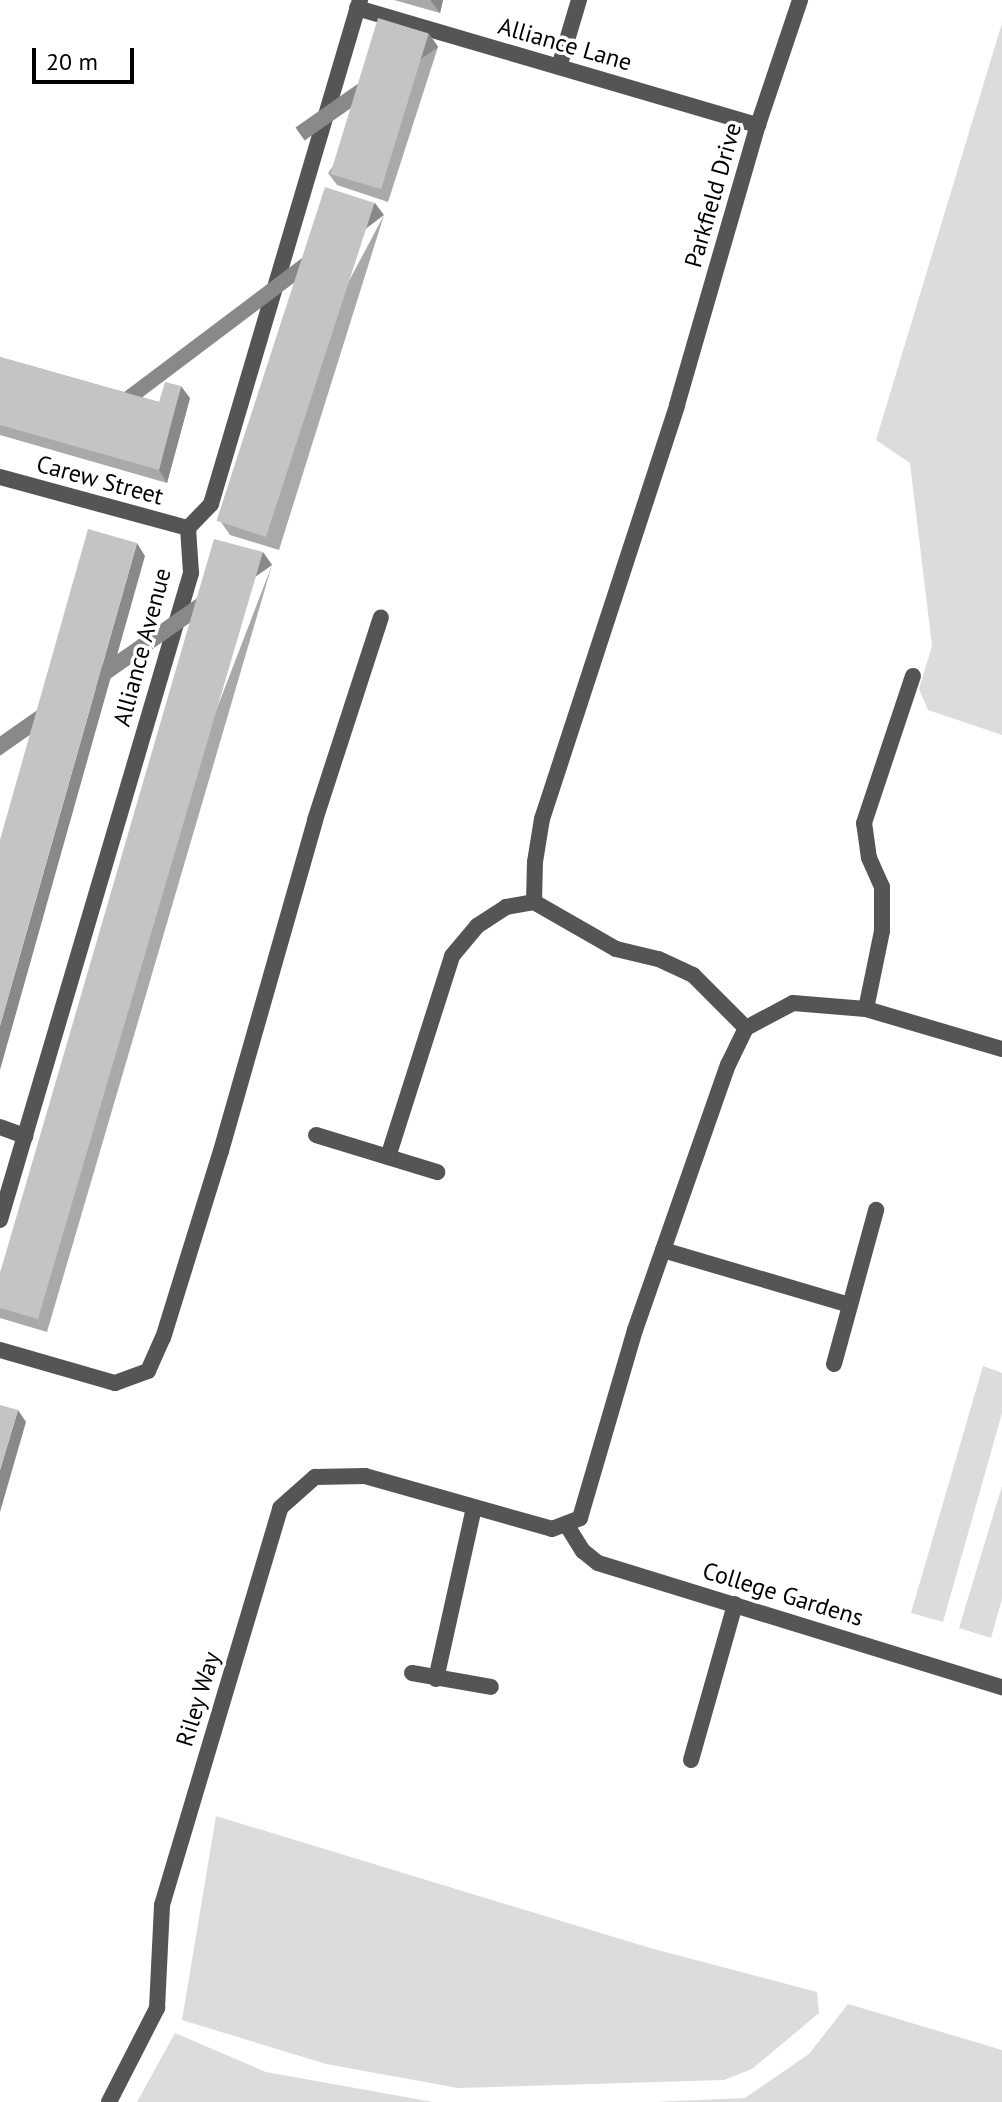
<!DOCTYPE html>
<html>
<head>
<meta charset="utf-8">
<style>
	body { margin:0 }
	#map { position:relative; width:1002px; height:2102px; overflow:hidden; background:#fff; font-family:"PT Sans",sans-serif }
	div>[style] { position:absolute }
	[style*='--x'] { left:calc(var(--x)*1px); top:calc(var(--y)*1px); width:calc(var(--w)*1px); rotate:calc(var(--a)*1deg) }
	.green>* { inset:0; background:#dcdcdc }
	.lane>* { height:16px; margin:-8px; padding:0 8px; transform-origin:8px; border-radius:8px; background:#555 }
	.street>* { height:16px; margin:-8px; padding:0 8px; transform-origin:8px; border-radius:8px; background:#555 }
	.wall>* { inset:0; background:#a9a9a9 }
	.shaded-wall>* { inset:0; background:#898989; transform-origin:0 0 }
	.building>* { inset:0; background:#c4c4c4; transform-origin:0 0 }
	span { translate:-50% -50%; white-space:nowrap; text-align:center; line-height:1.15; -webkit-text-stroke:7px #fff; paint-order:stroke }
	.street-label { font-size:24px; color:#000 }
	.scale { position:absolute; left:32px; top:48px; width:102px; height:36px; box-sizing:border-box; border:4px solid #000; border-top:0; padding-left:10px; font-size:24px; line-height:28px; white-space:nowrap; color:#000; -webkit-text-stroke:6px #fff; paint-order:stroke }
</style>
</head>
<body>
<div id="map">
	<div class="green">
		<i style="clip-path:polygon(1002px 23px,1002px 735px,928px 710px,919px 689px,932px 646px,910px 463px,876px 440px)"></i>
		<i style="clip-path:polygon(983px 1366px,1002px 1373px,1002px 1413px,943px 1622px,911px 1613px)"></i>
		<i style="clip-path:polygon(1002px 1486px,1002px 1599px,991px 1638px,959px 1628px)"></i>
		<i style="clip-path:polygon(216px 1816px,650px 1948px,817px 1992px,819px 2013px,752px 2069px,724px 2080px,458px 2088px,326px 2064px,182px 2020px)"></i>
		<i style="clip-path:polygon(848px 2004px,1002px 2050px,1002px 2102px,654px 2102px,745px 2098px,809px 2054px)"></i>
		<i style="clip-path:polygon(175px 2033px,266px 2072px,433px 2102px,137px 2102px)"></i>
	</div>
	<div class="lane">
		<i style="--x:559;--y:67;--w:70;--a:-73.4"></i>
		<i style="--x:0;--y:1127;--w:27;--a:20"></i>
		<i style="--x:663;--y:1250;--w:195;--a:16.4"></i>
		<i style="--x:0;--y:1350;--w:120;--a:16"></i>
		<i style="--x:115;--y:1383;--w:35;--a:-20"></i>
		<i style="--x:148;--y:1371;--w:36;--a:-66"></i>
		<i style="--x:163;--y:1338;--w:196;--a:-72.8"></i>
		<i style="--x:221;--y:1151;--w:344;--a:-74.1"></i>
		<i style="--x:315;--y:820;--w:213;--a:-72"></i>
		<i style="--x:834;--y:1364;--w:160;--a:-74.7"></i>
	</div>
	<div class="street">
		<i style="--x:357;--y:8;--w:418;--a:16.3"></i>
		<i style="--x:0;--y:477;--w:195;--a:15.2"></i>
		<i style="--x:866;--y:1009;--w:80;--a:-78.4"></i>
		<i style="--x:882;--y:931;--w:44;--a:-90"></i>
		<i style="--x:882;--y:887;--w:32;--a:-114"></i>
		<i style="--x:869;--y:858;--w:35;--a:-98"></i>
		<i style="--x:864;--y:823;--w:155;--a:-71.6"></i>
		<i style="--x:746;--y:1028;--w:75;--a:-135"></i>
		<i style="--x:693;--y:975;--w:38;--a:-155"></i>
		<i style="--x:658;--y:959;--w:43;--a:-166.6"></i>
		<i style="--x:616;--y:949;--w:95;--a:-150.2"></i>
		<i style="--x:534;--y:902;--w:40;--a:-88.6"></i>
		<i style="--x:535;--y:862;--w:44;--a:-80.8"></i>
		<i style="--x:542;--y:819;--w:435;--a:-71.9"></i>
		<i style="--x:677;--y:405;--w:291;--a:-73.9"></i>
		<i style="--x:758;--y:125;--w:132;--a:-71.4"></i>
		<i style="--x:316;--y:1135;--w:127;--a:17"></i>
		<i style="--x:388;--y:1157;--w:211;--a:-72.3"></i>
		<i style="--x:452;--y:956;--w:39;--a:-50"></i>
		<i style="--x:477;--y:926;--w:35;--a:-33"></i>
		<i style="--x:506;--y:907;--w:28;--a:-10"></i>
		<i style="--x:0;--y:1220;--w:675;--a:-73.55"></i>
		<i style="--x:191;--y:573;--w:45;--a:-93.8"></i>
		<i style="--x:188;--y:528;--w:33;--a:-46"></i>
		<i style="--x:211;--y:504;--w:526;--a:-73.53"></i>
		<i style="--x:566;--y:1524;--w:32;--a:58"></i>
		<i style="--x:583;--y:1551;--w:19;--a:39"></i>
		<i style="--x:598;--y:1563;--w:423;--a:17.1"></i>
		<i style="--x:412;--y:1673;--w:80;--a:10"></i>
		<i style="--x:436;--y:1679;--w:176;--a:-77.5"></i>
		<i style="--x:691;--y:1760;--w:162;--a:-74.2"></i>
		<i style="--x:109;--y:2102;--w:106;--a:-62.9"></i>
		<i style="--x:157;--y:2008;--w:103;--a:-87.2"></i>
		<i style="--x:162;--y:1905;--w:414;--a:-73.4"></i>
		<i style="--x:280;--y:1508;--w:47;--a:-41.5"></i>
		<i style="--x:315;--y:1477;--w:50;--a:-1.1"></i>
		<i style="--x:365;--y:1476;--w:194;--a:15.8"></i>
		<i style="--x:552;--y:1529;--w:30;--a:-21"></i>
		<i style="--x:580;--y:1518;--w:196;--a:-73.7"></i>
		<i style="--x:635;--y:1330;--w:281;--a:-70.7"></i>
		<i style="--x:728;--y:1065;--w:41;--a:-64.1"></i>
		<i style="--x:746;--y:1028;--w:53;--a:-28"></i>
		<i style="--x:793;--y:1003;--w:73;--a:4.7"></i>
		<i style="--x:866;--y:1009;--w:142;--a:16.4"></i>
	</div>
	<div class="wall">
		<i style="clip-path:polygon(394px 0,443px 0,440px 13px)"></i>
		<i style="clip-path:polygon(429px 34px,438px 47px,388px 202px,337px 185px,328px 173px)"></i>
		<i style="clip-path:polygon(384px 215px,279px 550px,230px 535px,221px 522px)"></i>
		<i style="clip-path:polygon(0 357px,159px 402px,190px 398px,167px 483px,0 435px)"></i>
		<i style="clip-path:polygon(272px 565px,47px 1332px,0 1318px,0 1273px)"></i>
	</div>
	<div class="shaded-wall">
		<i style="clip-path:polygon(431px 0,443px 0,440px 13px,431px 1px)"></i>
		<i style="left:429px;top:34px;width:16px;height:163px;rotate:55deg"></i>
		<i style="left:375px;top:203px;width:15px;height:351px;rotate:53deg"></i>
		<i style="clip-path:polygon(181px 386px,190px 398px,167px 483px,159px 470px)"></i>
		<i style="clip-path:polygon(137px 543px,145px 556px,0 1070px,0 1026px)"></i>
		<i style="left:263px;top:552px;width:16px;height:799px;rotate:55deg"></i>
		<i style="clip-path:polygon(18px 1410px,26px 1422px,0 1512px,0 1470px)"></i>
	</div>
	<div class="building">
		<i style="left:378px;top:18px;width:53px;height:163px;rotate:17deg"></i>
		<i style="left:325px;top:187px;width:52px;height:351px;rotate:18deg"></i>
		<i style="clip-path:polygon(0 357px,159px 402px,165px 382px,181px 386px,159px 470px,0 425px)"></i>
		<i style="clip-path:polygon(88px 529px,137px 543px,0 1026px,0 840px)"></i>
		<i style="clip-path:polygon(214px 539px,263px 552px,38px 1319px,0 1308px,0 1273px)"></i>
		<i style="clip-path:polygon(0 1405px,18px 1410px,0 1470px)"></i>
	</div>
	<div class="street-label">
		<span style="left:565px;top:44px;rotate:16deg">Alliance Lane</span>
		<span style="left:713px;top:195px;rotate:-74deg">Parkfield Drive</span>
		<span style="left:100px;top:480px;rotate:15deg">Carew Street</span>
		<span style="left:142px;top:647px;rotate:-75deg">Alliance Avenue</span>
		<span style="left:783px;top:1594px;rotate:17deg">College Gardens</span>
		<span style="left:198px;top:1699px;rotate:-73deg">Riley Way</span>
	</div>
	<div class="scale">20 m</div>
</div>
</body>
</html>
